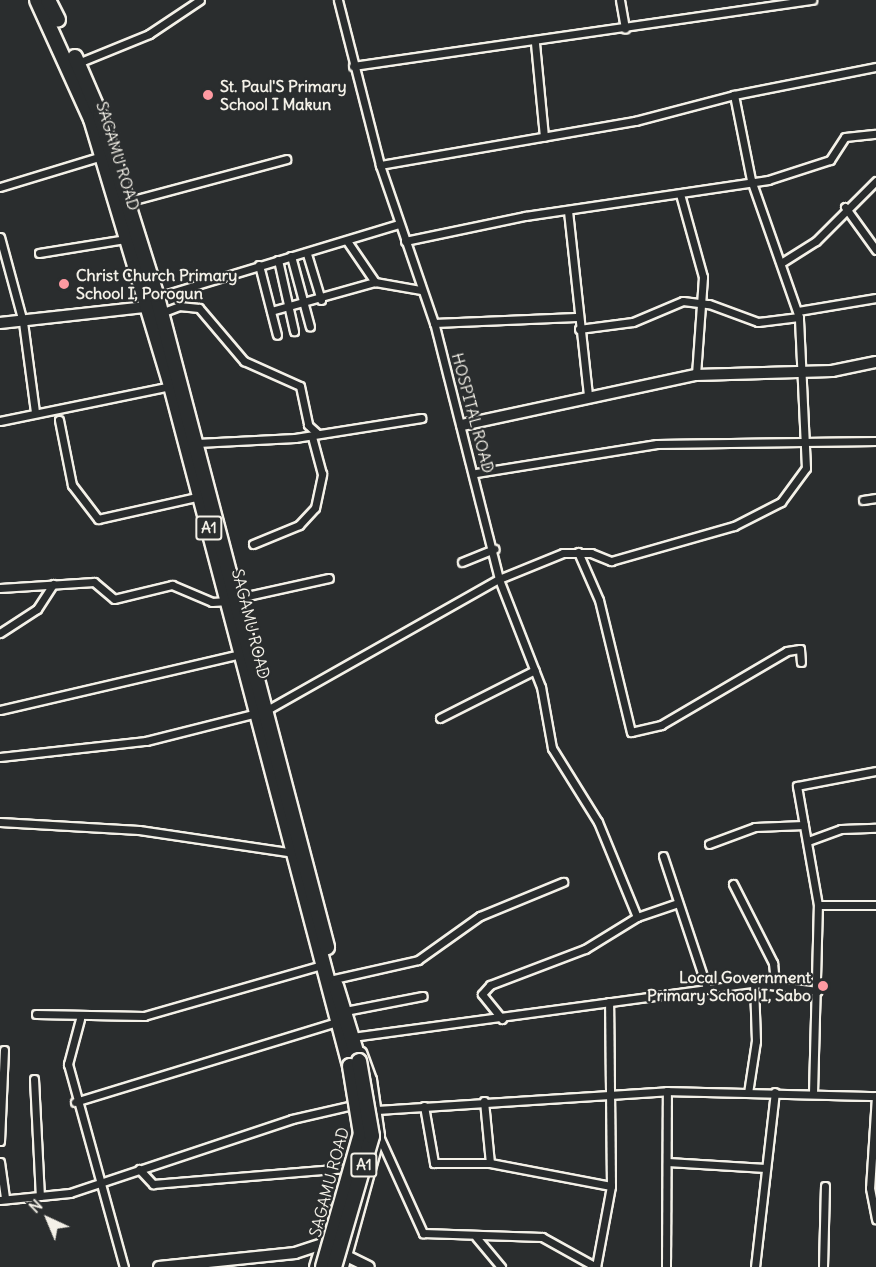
<!DOCTYPE html>
<html>
<head>
<meta charset="utf-8">
<style>
	body { margin:0 }
	#map { position:relative; width:876px; height:1267px; overflow:hidden; background:#2a2d2e; font-family:Delius,sans-serif }
	div>[style] { position:absolute }
	[style*='--x'] { left:calc(var(--x)*1px); top:calc(var(--y)*1px); width:calc(var(--w)*1px); rotate:calc(var(--a)*1deg) }
	.roads { filter:drop-shadow(2px 0 #f4f1e8) drop-shadow(-2px 0 #f4f1e8) drop-shadow(0 2px #f4f1e8) drop-shadow(0 -2px #f4f1e8) }
	.street>* { height:7px; margin:-3.5px; padding:0 3.5px; transform-origin:3.5px; border-radius:3.5px; background:#2a2d2e }
	.secondary>* { height:10px; margin:-5px; padding:0 5px; transform-origin:5px; border-radius:5px; background:#2a2d2e }
	.primary>* { height:10px; margin:-5px; padding:0 5px; transform-origin:5px; border-radius:5px; background:#2a2d2e }
	.highway>* { height:14px; margin:-7px; padding:0 7px; transform-origin:7px; border-radius:7px; background:#2a2d2e }
	.bridges { filter:drop-shadow(2px 0 #f4f1e8) drop-shadow(-2px 0 #f4f1e8) drop-shadow(0 2px #f4f1e8) drop-shadow(0 -2px #f4f1e8) }
	.highway-bridge>* { height:14px; margin:-7px; padding:0 7px; transform-origin:7px; border-radius:7px; background:#2a2d2e }
	.dots>* { width:16px; height:16px; translate:-50% -50%; box-sizing:border-box; border:3px solid #2a2d2e; border-radius:50% }
	span { translate:-50% -50%; white-space:nowrap; text-align:center; line-height:1.15; -webkit-text-stroke:4.5px #2a2d2e; paint-order:stroke }
	.shield-label span { padding:2px 4px; background:#2a2d2e; border:2px solid; border-radius:4px; -webkit-text-stroke-width:0 }
	.shield-label { font-size:15px; color:#f4f1e8; font-weight:700 }
	.poi-label { font-size:16px; color:#f4f1e8; font-weight:700 }
	.left { translate:0 -50%; text-align:left }
	.right { translate:-100% -50%; text-align:right }
	.street-label { font-size:16px; color:#f4f1e8 }
	.north { position:absolute; left:18px; top:1189px; width:60px; height:60px; -webkit-text-stroke:4px #2a2d2e; paint-order:stroke; rotate:316deg; font-size:16px; font-weight:700; line-height:24px; text-align:center; color:#f4f1e8 }
	.north::after { content:''; display:block; margin:auto; width:21px; height:27px; background:#f4f1e8; clip-path:polygon(50% 0,100% 100%,50% 72%,0 100%) }
</style>
</head>
<body>
<div id="map">
	<div class="roads">
		<div class="street">
			<i style="--x:620;--y:0;--w:29;--a:80"></i>
			<i style="--x:535;--y:43;--w:94;--a:84.5"></i>
			<i style="--x:78;--y:63;--w:77;--a:-22.2"></i>
			<i style="--x:149;--y:34;--w:61;--a:-33.7"></i>
			<i style="--x:353;--y:66;--w:464;--a:-8.2"></i>
			<i style="--x:380;--y:165;--w:259;--a:-9.8"></i>
			<i style="--x:635;--y:121;--w:102;--a:-14.7"></i>
			<i style="--x:734;--y:95;--w:145;--a:-11.2"></i>
			<i style="--x:0;--y:187;--w:107;--a:-16.9"></i>
			<i style="--x:680;--y:194;--w:86;--a:74.5"></i>
			<i style="--x:703;--y:277;--w:98;--a:94.1"></i>
			<i style="--x:126;--y:202;--w:166;--a:-15"></i>
			<i style="--x:845;--y:207;--w:53;--a:54.2"></i>
			<i style="--x:568;--y:211;--w:184;--a:83.8"></i>
			<i style="--x:0;--y:237;--w:88;--a:74.9"></i>
			<i style="--x:23;--y:322;--w:91;--a:82.4"></i>
			<i style="--x:347;--y:241;--w:50;--a:55.7"></i>
			<i style="--x:405;--y:241;--w:123;--a:-11.8"></i>
			<i style="--x:525;--y:216;--w:246;--a:-8.4"></i>
			<i style="--x:768;--y:180;--w:65;--a:-17.9"></i>
			<i style="--x:830;--y:160;--w:27;--a:-57"></i>
			<i style="--x:845;--y:137;--w:31;--a:-6"></i>
			<i style="--x:39;--y:253;--w:87;--a:-9.2"></i>
			<i style="--x:307;--y:254;--w:48;--a:73.1"></i>
			<i style="--x:291;--y:256;--w:73;--a:75"></i>
			<i style="--x:278;--y:260;--w:73;--a:77.3"></i>
			<i style="--x:781;--y:263;--w:41;--a:-32.2"></i>
			<i style="--x:816;--y:241;--w:85;--a:-45"></i>
			<i style="--x:259;--y:265;--w:72;--a:75.6"></i>
			<i style="--x:157;--y:297;--w:253;--a:-16.8"></i>
			<i style="--x:271;--y:311;--w:108;--a:-15.6"></i>
			<i style="--x:375;--y:282;--w:47;--a:9.9"></i>
			<i style="--x:798;--y:311;--w:79;--a:-9.5"></i>
			<i style="--x:161;--y:313;--w:19;--a:-21"></i>
			<i style="--x:179;--y:306;--w:20;--a:6"></i>
			<i style="--x:199;--y:308;--w:70;--a:49.7"></i>
			<i style="--x:244;--y:361;--w:61;--a:24.1"></i>
			<i style="--x:300;--y:386;--w:40;--a:78"></i>
			<i style="--x:308;--y:425;--w:12;--a:42"></i>
			<i style="--x:434;--y:323;--w:142;--a:-2.4"></i>
			<i style="--x:579;--y:329;--w:54;--a:-7.4"></i>
			<i style="--x:633;--y:322;--w:54;--a:-22.8"></i>
			<i style="--x:683;--y:301;--w:26;--a:7"></i>
			<i style="--x:709;--y:304;--w:52;--a:20.2"></i>
			<i style="--x:758;--y:322;--w:41;--a:-7"></i>
			<i style="--x:59;--y:420;--w:66;--a:78.7"></i>
			<i style="--x:72;--y:485;--w:43;--a:52.6"></i>
			<i style="--x:98;--y:519;--w:106;--a:-12.6"></i>
			<i style="--x:0;--y:421;--w:175;--a:-11.6"></i>
			<i style="--x:197;--y:443;--w:98;--a:-2.9"></i>
			<i style="--x:295;--y:438;--w:128;--a:-9"></i>
			<i style="--x:476;--y:473;--w:183;--a:-9.1"></i>
			<i style="--x:657;--y:444;--w:219;--a:-0.8"></i>
			<i style="--x:863;--y:500;--w:13;--a:-9"></i>
			<i style="--x:253;--y:544;--w:50;--a:-22.4"></i>
			<i style="--x:299;--y:525;--w:23;--a:-47"></i>
			<i style="--x:315;--y:508;--w:35;--a:-78"></i>
			<i style="--x:322;--y:474;--w:39;--a:-105"></i>
			<i style="--x:578;--y:552;--w:52;--a:66.4"></i>
			<i style="--x:599;--y:600;--w:136;--a:76.4"></i>
			<i style="--x:631;--y:732;--w:31;--a:-13"></i>
			<i style="--x:661;--y:725;--w:146;--a:-30.4"></i>
			<i style="--x:787;--y:651;--w:13;--a:-9"></i>
			<i style="--x:800;--y:649;--w:13;--a:86"></i>
			<i style="--x:462;--y:562;--w:35;--a:-22"></i>
			<i style="--x:0;--y:588;--w:94;--a:-3.7"></i>
			<i style="--x:94;--y:582;--w:26;--a:40"></i>
			<i style="--x:114;--y:599;--w:60;--a:-13.6"></i>
			<i style="--x:172;--y:585;--w:43;--a:23"></i>
			<i style="--x:212;--y:602;--w:16;--a:-4"></i>
			<i style="--x:238;--y:598;--w:93;--a:-12.4"></i>
			<i style="--x:0;--y:633;--w:44;--a:-33"></i>
			<i style="--x:37;--y:609;--w:30;--a:-57"></i>
			<i style="--x:0;--y:710;--w:247;--a:-13.1"></i>
			<i style="--x:267;--y:710;--w:266;--a:-29.5"></i>
			<i style="--x:499;--y:579;--w:264;--a:-104.2"></i>
			<i style="--x:434;--y:323;--w:167;--a:-108.9"></i>
			<i style="--x:380;--y:165;--w:170;--a:-104.3"></i>
			<i style="--x:440;--y:718;--w:106;--a:-26.8"></i>
			<i style="--x:0;--y:757;--w:147;--a:-6.3"></i>
			<i style="--x:146;--y:741;--w:114;--a:-14.2"></i>
			<i style="--x:0;--y:822;--w:139;--a:3.3"></i>
			<i style="--x:139;--y:830;--w:157;--a:8.4"></i>
			<i style="--x:808;--y:841;--w:35;--a:-20"></i>
			<i style="--x:841;--y:829;--w:35;--a:-2"></i>
			<i style="--x:709;--y:844;--w:49;--a:-20.3"></i>
			<i style="--x:755;--y:827;--w:49;--a:-2.3"></i>
			<i style="--x:663;--y:856;--w:139;--a:71.6"></i>
			<i style="--x:733;--y:884;--w:89;--a:63.1"></i>
			<i style="--x:773;--y:963;--w:20;--a:84"></i>
			<i style="--x:818;--y:905;--w:58;--a:0"></i>
			<i style="--x:637;--y:917;--w:103;--a:-112.3"></i>
			<i style="--x:598;--y:822;--w:87;--a:-121.9"></i>
			<i style="--x:552;--y:748;--w:62;--a:-100.2"></i>
			<i style="--x:541;--y:687;--w:116;--a:-111.3"></i>
			<i style="--x:499;--y:579;--w:69;--a:-22.1"></i>
			<i style="--x:563;--y:553;--w:28;--a:0"></i>
			<i style="--x:591;--y:553;--w:22;--a:22"></i>
			<i style="--x:611;--y:561;--w:128;--a:-15.9"></i>
			<i style="--x:734;--y:526;--w:53;--a:-27.1"></i>
			<i style="--x:781;--y:502;--w:42;--a:-53.7"></i>
			<i style="--x:806;--y:468;--w:151;--a:-92.7"></i>
			<i style="--x:799;--y:317;--w:145;--a:-109.3"></i>
			<i style="--x:751;--y:180;--w:87;--a:-101.3"></i>
			<i style="--x:334;--y:979;--w:86;--a:-12.7"></i>
			<i style="--x:418;--y:960;--w:76;--a:-35.4"></i>
			<i style="--x:480;--y:916;--w:90;--a:-22.3"></i>
			<i style="--x:345;--y:1011;--w:79;--a:-10.9"></i>
			<i style="--x:36;--y:1014;--w:108;--a:1.1"></i>
			<i style="--x:144;--y:1016;--w:185;--a:-16"></i>
			<i style="--x:80;--y:1019;--w:47;--a:104.9"></i>
			<i style="--x:68;--y:1064;--w:211;--a:74.6"></i>
			<i style="--x:502;--y:1019;--w:32;--a:-129"></i>
			<i style="--x:482;--y:994;--w:12;--a:-48"></i>
			<i style="--x:490;--y:985;--w:102;--a:-20.8"></i>
			<i style="--x:585;--y:949;--w:61;--a:-31.6"></i>
			<i style="--x:637;--y:917;--w:43;--a:-18.9"></i>
			<i style="--x:352;--y:1037;--w:406;--a:-7.7"></i>
			<i style="--x:754;--y:983;--w:64;--a:7.2"></i>
			<i style="--x:34;--y:1079;--w:117;--a:87.1"></i>
			<i style="--x:748;--y:1093;--w:53;--a:-81.3"></i>
			<i style="--x:756;--y:1041;--w:58;--a:-92"></i>
			<i style="--x:813;--y:1093;--w:188;--a:-88.5"></i>
			<i style="--x:818;--y:905;--w:121;--a:-100"></i>
			<i style="--x:797;--y:786;--w:80;--a:-10.8"></i>
			<i style="--x:876;--y:1096;--w:92;--a:93.7"></i>
			<i style="--x:870;--y:1188;--w:32;--a:79"></i>
			<i style="--x:484;--y:1101;--w:62;--a:84.5"></i>
			<i style="--x:75;--y:1102;--w:274;--a:-17"></i>
			<i style="--x:424;--y:1106;--w:58;--a:80"></i>
			<i style="--x:434;--y:1163;--w:56;--a:0"></i>
			<i style="--x:490;--y:1163;--w:123;--a:10.8"></i>
			<i style="--x:377;--y:1110;--w:291;--a:-3.7"></i>
			<i style="--x:667;--y:1091;--w:209;--a:1.4"></i>
			<i style="--x:379;--y:1136;--w:107;--a:65.6"></i>
			<i style="--x:423;--y:1233;--w:119;--a:1.9"></i>
			<i style="--x:542;--y:1237;--w:62;--a:29.1"></i>
			<i style="--x:0;--y:1141;--w:91;--a:-87.5"></i>
			<i style="--x:0;--y:1162;--w:36;--a:82"></i>
			<i style="--x:667;--y:1162;--w:99;--a:3.5"></i>
			<i style="--x:139;--y:1169;--w:21;--a:47"></i>
			<i style="--x:153;--y:1184;--w:194;--a:-4.7"></i>
			<i style="--x:0;--y:1200;--w:70;--a:-5.7"></i>
			<i style="--x:70;--y:1193;--w:234;--a:-18.4"></i>
			<i style="--x:292;--y:1119;--w:63;--a:-12.9"></i>
			<i style="--x:476;--y:1237;--w:39;--a:50"></i>
			<i style="--x:596;--y:1267;--w:82;--a:-79.5"></i>
			<i style="--x:611;--y:1186;--w:184;--a:-90.6"></i>
			<i style="--x:666;--y:1267;--w:176;--a:-89.7"></i>
			<i style="--x:755;--y:1267;--w:176;--a:-83.5"></i>
			<i style="--x:823;--y:1267;--w:81;--a:-88.6"></i>
		</div>
		<div class="secondary">
			<i style="--x:0;--y:323;--w:147;--a:-6.3"></i>
			<i style="--x:462;--y:425;--w:239;--a:-12.1"></i>
			<i style="--x:696;--y:375;--w:136;--a:-1.7"></i>
			<i style="--x:832;--y:371;--w:45;--a:-11.6"></i>
			<i style="--x:159;--y:1267;--w:137;--a:-5.9"></i>
			<i style="--x:295;--y:1253;--w:28;--a:-18"></i>
			<i style="--x:322;--y:1244;--w:52;--a:26.1"></i>
		</div>
		<div class="primary">
			<i style="--x:315;--y:1267;--w:58;--a:-72.8"></i>
			<i style="--x:343;--y:1267;--w:136;--a:-74.6"></i>
			<i style="--x:379;--y:1136;--w:57;--a:-98.1"></i>
			<i style="--x:371;--y:1080;--w:29;--a:-110"></i>
		</div>
		<div class="highway">
			<i style="--x:37;--y:0;--w:131;--a:65.6"></i>
			<i style="--x:91;--y:119;--w:279;--a:73.3"></i>
			<i style="--x:171;--y:386;--w:703;--a:75.25"></i>
			<i style="--x:48;--y:0;--w:22;--a:63"></i>
			<i style="--x:75;--y:57;--w:63;--a:66.7"></i>
			<i style="--x:100;--y:115;--w:191;--a:72.6"></i>
			<i style="--x:157;--y:297;--w:672;--a:75.34"></i>
			<i style="--x:336;--y:986;--w:78;--a:73"></i>
		</div>
	</div>
	<div class="bridges">
		<div class="highway-bridge">
			<i style="--x:323;--y:1267;--w:138;--a:-74.1"></i>
			<i style="--x:361;--y:1134;--w:69;--a:-99.2"></i>
			<i style="--x:334;--y:1267;--w:136;--a:-73.8"></i>
			<i style="--x:372;--y:1136;--w:76;--a:-99.8"></i>
		</div>
	</div>
	<div class="dots">
		<i style="left:208px;top:95px;background:#ff9aa2"></i>
		<i style="left:64px;top:284px;background:#ff9aa2"></i>
		<i style="left:823px;top:986px;background:#ff9aa2"></i>
	</div>
	<div class="shield-label">
		<span style="left:209px;top:528px">A1</span>
		<span style="left:364px;top:1165px">A1</span>
	</div>
	<div class="poi-label">
		<span class="left" style="left:220px;top:95px">St. Paul'S Primary<br>School I Makun</span>
		<span class="left" style="left:76px;top:284px">Christ Church Primary<br>School I, Porogun</span>
		<span class="right" style="left:811px;top:986px">Local Government<br>Primary School I, Sabo</span>
	</div>
	<div class="street-label">
		<span style="left:118px;top:156px;rotate:73deg">SAGAMU ROAD</span>
		<span style="left:473px;top:413px;rotate:75deg">HOSPITAL ROAD</span>
		<span style="left:251px;top:624px;rotate:76deg">SAGAMU ROAD</span>
		<span style="left:329px;top:1182px;rotate:-75deg">SAGAMU ROAD</span>
	</div>
	<div class="north">N</div>
</div>
</body>
</html>
